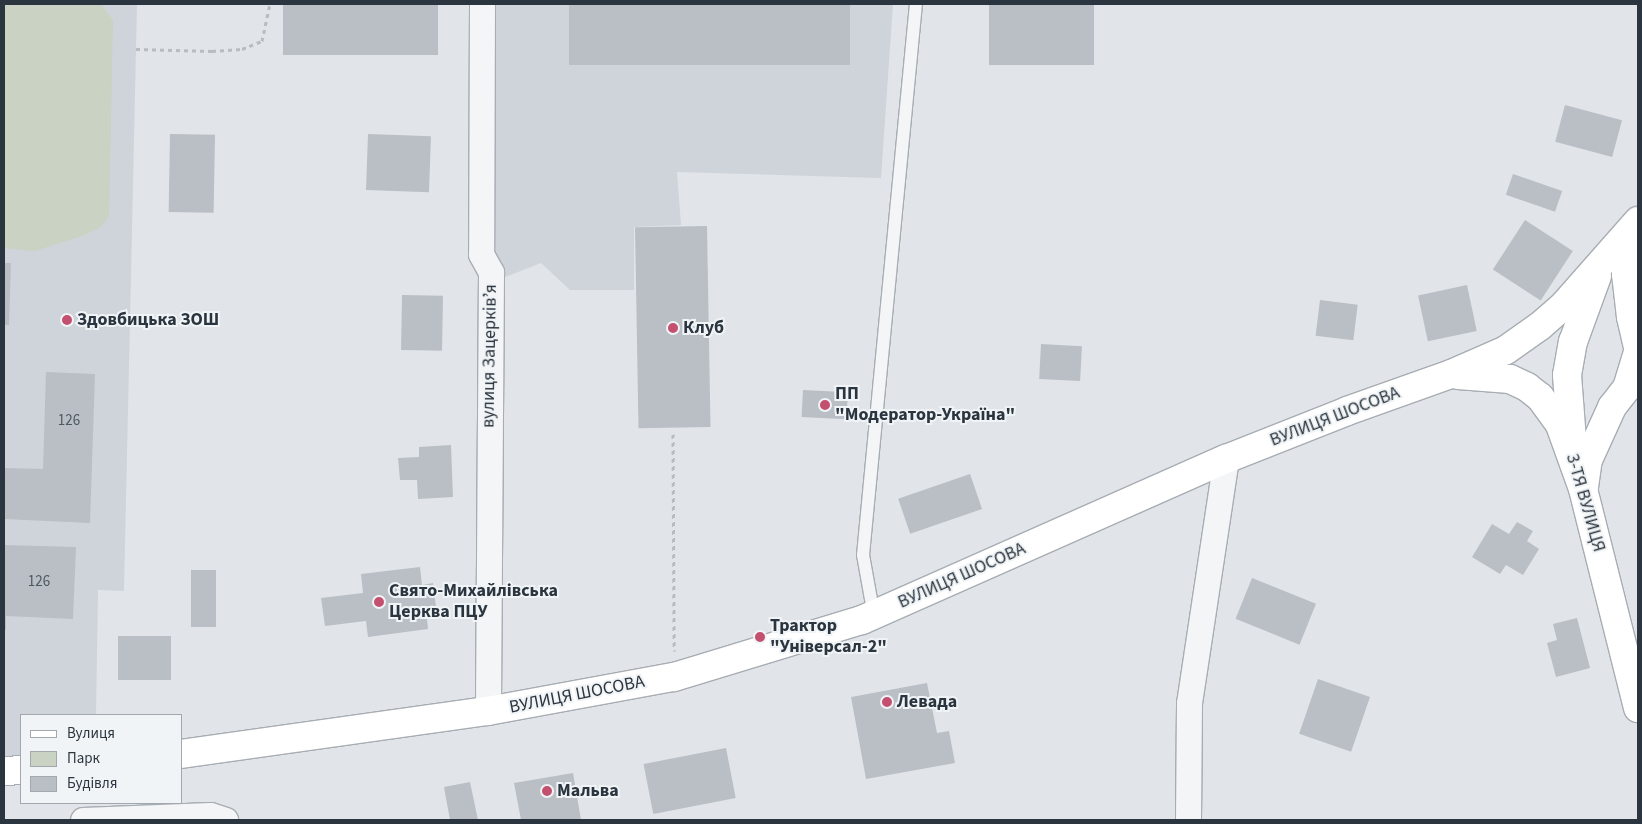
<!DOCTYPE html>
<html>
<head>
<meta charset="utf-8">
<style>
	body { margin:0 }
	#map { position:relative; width:1642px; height:824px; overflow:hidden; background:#e1e5e9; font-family:"Source Sans 3",sans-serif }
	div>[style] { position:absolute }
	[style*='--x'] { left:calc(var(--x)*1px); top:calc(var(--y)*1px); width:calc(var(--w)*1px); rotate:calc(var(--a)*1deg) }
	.built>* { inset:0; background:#cfd4da }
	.green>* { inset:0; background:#c9d2c3 }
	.building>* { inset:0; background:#b9bfc5; transform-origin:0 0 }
	.path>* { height:3px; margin-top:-1.5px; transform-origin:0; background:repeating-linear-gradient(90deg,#b8bbc0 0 4px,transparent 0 8px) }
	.roads { filter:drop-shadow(1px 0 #a7adb3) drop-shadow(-1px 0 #a7adb3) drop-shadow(0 1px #a7adb3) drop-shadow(0 -1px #a7adb3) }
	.lane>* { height:12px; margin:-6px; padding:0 6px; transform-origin:6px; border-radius:6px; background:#f4f5f7 }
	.street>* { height:25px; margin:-12.5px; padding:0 12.5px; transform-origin:12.5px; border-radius:12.5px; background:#f4f5f7 }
	.secondary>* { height:28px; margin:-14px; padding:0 14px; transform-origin:14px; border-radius:14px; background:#fff }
	.dots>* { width:14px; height:14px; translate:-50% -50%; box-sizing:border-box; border:2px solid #f1f4f6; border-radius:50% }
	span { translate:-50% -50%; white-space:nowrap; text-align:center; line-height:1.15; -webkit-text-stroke:4px #f1f4f6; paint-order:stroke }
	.number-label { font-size:15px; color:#4e5860 }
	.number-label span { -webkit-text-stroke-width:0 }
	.poi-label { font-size:18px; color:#2b353f; font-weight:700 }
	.left { translate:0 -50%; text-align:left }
	.street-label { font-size:18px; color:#2b353f }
	.frame { position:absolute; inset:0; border:5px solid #2b353f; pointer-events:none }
	.legend { position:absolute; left:20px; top:714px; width:162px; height:90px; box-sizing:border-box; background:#f1f4f6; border:1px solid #a2a8ad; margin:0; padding:6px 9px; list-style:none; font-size:15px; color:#2b353f }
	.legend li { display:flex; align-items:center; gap:10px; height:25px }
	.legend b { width:25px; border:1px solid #a2a8ad }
</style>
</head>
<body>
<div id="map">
	<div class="built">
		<i style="clip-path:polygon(4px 4px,137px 4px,124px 591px,98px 590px,96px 715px,21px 715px,21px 761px,4px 762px)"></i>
		<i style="clip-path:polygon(489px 4px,893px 4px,881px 178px,677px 172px,681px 225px,634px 227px,634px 290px,570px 290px,541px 263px,500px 279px,485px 250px)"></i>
	</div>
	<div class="green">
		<i style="clip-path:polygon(4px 4px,101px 4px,113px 20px,109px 216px,102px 226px,85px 235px,35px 251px,4px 248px)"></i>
	</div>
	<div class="building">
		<i style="left:283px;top:4px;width:155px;height:51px"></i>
		<i style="left:569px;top:4px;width:281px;height:61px"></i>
		<i style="left:989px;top:4px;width:105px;height:61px"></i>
		<i style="left:1565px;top:105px;width:59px;height:38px;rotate:15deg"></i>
		<i style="left:170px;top:134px;width:45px;height:78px;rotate:1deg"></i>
		<i style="left:368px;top:134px;width:63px;height:56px;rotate:2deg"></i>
		<i style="left:1513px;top:174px;width:52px;height:22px;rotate:19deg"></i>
		<i style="left:1525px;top:220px;width:57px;height:59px;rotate:33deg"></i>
		<i style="left:707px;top:226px;width:201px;height:72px;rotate:89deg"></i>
		<i style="clip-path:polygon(4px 263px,11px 263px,9px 325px,4px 325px)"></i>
		<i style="left:1467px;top:285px;width:47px;height:50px;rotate:78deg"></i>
		<i style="left:402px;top:295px;width:41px;height:55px;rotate:1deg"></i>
		<i style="left:1320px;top:300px;width:38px;height:36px;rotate:7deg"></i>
		<i style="left:1041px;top:344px;width:41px;height:35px;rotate:3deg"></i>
		<i style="clip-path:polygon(46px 372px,95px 374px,90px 523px,4px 519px,4px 468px,43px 469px)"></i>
		<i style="left:803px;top:390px;width:45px;height:27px;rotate:3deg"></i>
		<i style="clip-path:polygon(451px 445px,453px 497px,418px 499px,417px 480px,400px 480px,398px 458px,419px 457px,419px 447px)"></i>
		<i style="left:970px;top:474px;width:37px;height:76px;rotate:71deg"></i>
		<i style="clip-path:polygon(1517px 522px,1533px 531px,1527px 541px,1539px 549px,1523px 575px,1506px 565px,1500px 574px,1472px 557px,1492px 524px,1509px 534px)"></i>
		<i style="clip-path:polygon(4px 545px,76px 547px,73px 619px,6px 616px,6px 630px,4px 630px)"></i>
		<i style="clip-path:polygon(420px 567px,422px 585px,433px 583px,436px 607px,426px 608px,428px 629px,368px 637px,366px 621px,325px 626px,321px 598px,363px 593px,361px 574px)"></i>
		<i style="left:191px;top:570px;width:25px;height:57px"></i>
		<i style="left:1252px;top:578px;width:69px;height:44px;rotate:22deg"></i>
		<i style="clip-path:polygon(1577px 618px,1590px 668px,1556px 677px,1547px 643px,1557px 640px,1553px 624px)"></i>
		<i style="left:118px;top:636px;width:53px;height:44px"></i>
		<i style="left:1318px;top:679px;width:55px;height:58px;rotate:19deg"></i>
		<i style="clip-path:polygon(927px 683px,937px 733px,949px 731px,955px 763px,866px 779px,851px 697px)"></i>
		<i style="left:726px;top:748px;width:51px;height:84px;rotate:79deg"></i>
		<i style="clip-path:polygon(573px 773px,581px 820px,521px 820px,514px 783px)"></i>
		<i style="clip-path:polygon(470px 782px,478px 820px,450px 820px,444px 787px)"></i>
	</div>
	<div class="path">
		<i style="--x:136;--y:49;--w:76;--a:1.5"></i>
		<i style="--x:212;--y:51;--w:30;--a:-4"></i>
		<i style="--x:242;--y:49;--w:22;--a:-22"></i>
		<i style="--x:262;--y:41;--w:38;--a:-78"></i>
		<i style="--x:673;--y:434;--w:217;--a:89.7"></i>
	</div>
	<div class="roads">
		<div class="lane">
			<i style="--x:874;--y:616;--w:62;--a:-100.2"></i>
			<i style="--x:863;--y:555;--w:554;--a:-84.51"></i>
		</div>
		<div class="street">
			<i style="--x:482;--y:4;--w:250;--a:90.2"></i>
			<i style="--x:481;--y:254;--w:21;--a:61"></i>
			<i style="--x:491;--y:272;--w:439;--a:90.4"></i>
			<i style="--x:83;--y:820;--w:127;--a:-2.3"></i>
			<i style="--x:210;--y:815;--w:16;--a:18"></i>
			<i style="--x:1188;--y:820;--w:117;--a:-89.5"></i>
			<i style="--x:1189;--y:703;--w:247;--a:-81.4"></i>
		</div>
		<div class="secondary">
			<i style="--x:1635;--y:226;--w:49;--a:100.6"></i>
			<i style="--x:1626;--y:274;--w:43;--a:83.4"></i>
			<i style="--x:1631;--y:317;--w:31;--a:77"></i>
			<i style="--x:1458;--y:375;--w:52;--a:4.4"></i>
			<i style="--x:1510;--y:379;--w:19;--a:25"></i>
			<i style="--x:1527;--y:387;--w:16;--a:38"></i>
			<i style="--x:1540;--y:397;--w:34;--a:54"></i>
			<i style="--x:1560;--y:425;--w:68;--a:70.2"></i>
			<i style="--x:1583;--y:489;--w:226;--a:75.9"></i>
			<i style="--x:1572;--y:440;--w:65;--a:-94.4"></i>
			<i style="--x:1567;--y:375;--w:34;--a:-80"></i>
			<i style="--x:1573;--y:342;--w:70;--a:-70"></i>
			<i style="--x:1584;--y:487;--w:27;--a:-82"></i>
			<i style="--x:1588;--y:460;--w:58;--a:-65.6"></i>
			<i style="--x:1612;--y:407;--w:24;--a:-52"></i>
			<i style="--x:1627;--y:388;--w:39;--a:-73"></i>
			<i style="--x:181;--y:754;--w:310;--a:-8"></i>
			<i style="--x:488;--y:711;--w:189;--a:-10.4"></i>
			<i style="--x:674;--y:677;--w:196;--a:-16.9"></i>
			<i style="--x:862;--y:620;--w:398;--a:-23.9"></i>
			<i style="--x:1226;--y:459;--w:130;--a:-21.6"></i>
			<i style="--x:1347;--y:411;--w:110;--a:-19.6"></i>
			<i style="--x:1451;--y:374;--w:60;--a:-23.6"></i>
			<i style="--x:1506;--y:350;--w:42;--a:-35.2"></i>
			<i style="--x:1540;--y:326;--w:32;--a:-41"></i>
			<i style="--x:1564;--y:305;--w:112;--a:-48.6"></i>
			<i style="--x:4;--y:771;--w:17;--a:-3"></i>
		</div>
	</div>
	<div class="dots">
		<i style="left:67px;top:320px;background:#c4506f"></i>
		<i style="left:673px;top:328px;background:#c4506f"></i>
		<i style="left:825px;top:405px;background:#c4506f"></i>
		<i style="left:379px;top:602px;background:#c4506f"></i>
		<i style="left:760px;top:637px;background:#c4506f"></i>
		<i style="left:887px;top:702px;background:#c4506f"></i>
		<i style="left:547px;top:791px;background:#c4506f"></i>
	</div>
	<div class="number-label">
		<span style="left:69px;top:421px">126</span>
		<span style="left:39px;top:582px">126</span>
	</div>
	<div class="poi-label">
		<span class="left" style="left:77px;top:320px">Здовбицька ЗОШ</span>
		<span class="left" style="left:683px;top:328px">Клуб</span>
		<span class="left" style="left:835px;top:405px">ПП<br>"Модератор-Україна"</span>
		<span class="left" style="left:389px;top:602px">Свято-Михайлівська<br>Церква ПЦУ</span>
		<span class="left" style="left:770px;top:637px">Трактор<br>"Універсал-2"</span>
		<span class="left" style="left:897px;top:702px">Левада</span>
		<span class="left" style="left:557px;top:791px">Мальва</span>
	</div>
	<div class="street-label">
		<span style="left:490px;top:356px;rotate:-89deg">вулиця Зацерківʼя</span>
		<span style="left:1335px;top:417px;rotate:-21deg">ВУЛИЦЯ ШОСОВА</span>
		<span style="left:1585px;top:503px;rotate:74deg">3-ТЯ ВУЛИЦЯ</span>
		<span style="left:962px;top:576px;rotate:-24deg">ВУЛИЦЯ ШОСОВА</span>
		<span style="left:577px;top:695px;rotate:-11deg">ВУЛИЦЯ ШОСОВА</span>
	</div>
	<div class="frame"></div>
	<ul class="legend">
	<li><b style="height:6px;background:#fff"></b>Вулиця</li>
	<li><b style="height:14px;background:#c9d2c3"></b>Парк</li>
	<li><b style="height:14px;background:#b9bfc5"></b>Будівля</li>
	</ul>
</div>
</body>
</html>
